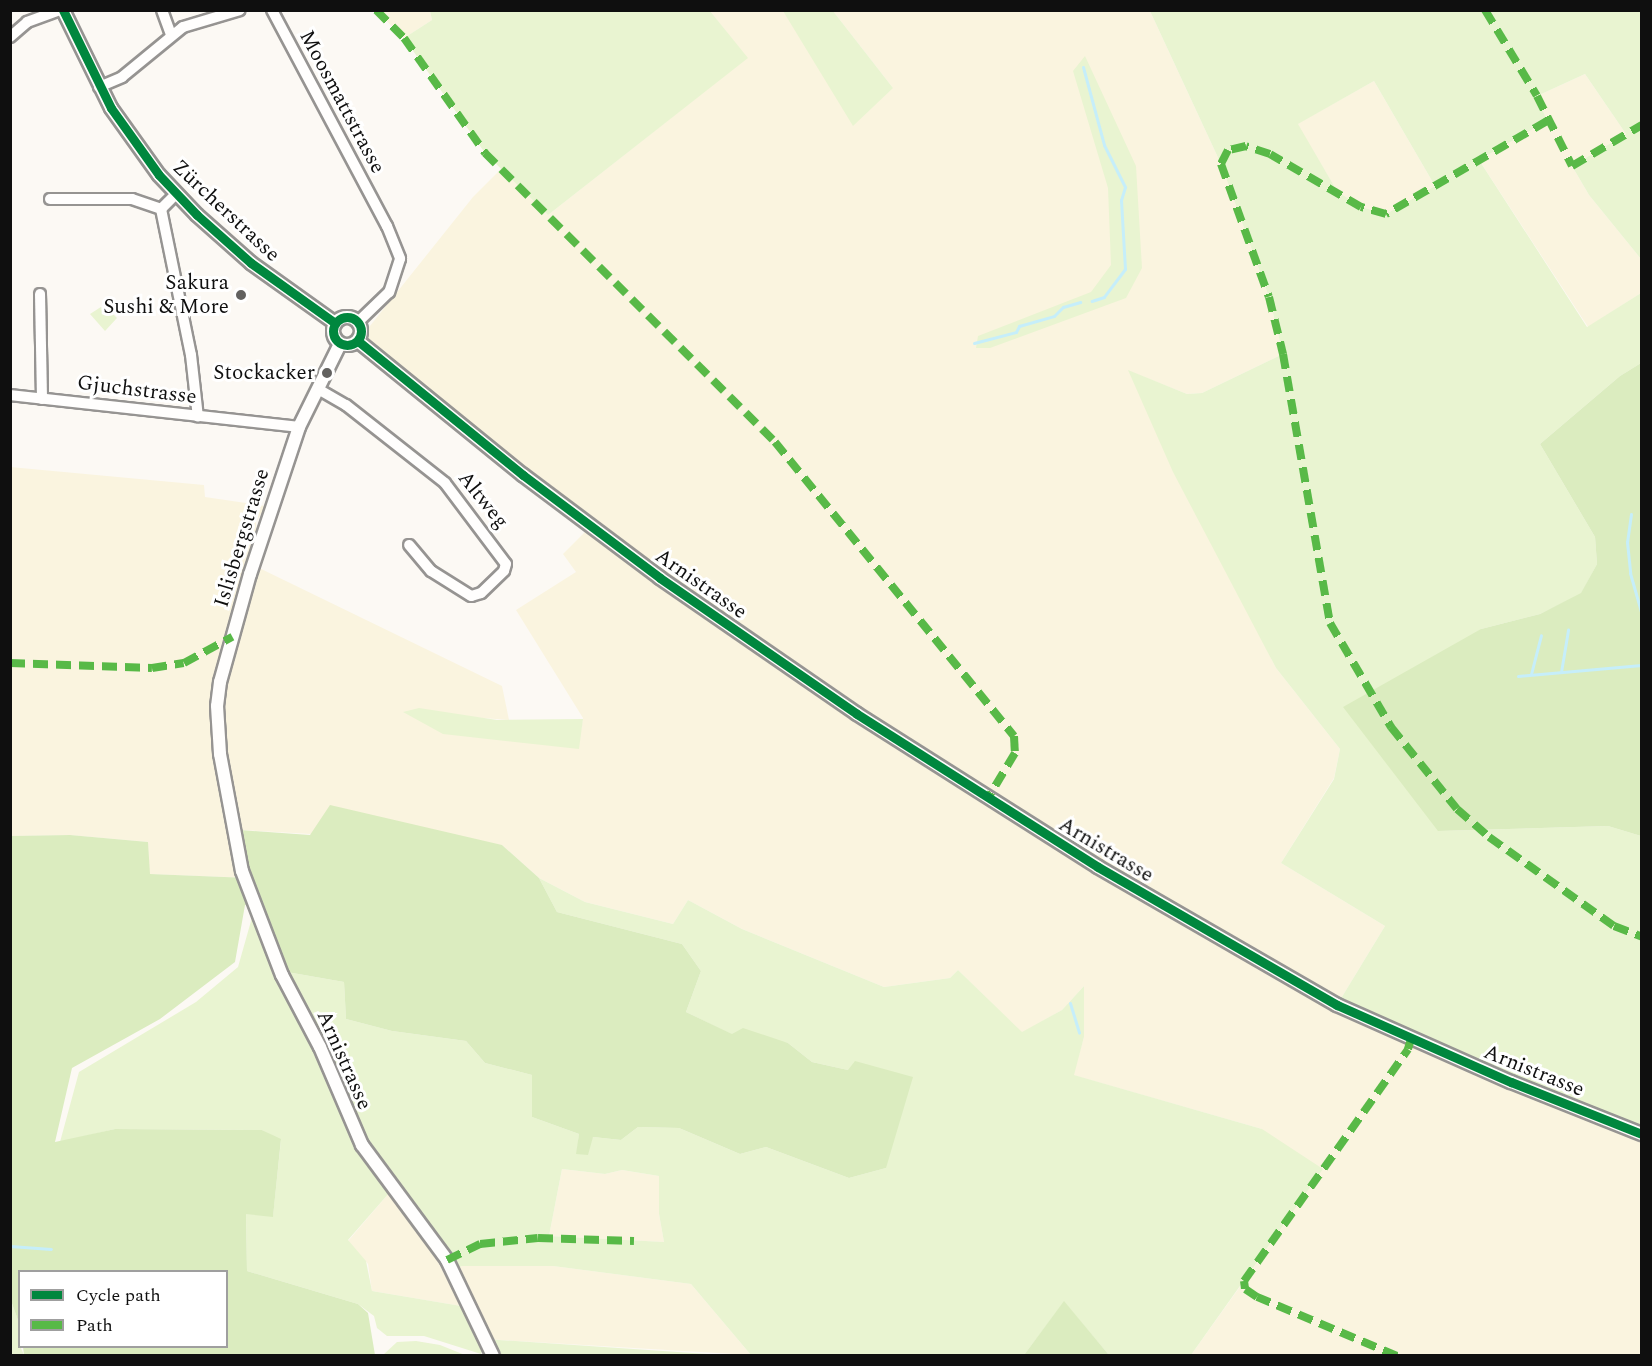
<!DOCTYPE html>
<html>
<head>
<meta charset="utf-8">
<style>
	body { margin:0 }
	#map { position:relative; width:1652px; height:1366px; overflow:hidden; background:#fcf9f4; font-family:Spectral,serif }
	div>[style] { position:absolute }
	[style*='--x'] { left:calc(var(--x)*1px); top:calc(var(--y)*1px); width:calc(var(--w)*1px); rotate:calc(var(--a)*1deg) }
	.farmland>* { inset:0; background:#faf4df }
	.green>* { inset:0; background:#e9f4d1 }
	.forest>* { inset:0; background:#dbecbf }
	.stream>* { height:3px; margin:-1.5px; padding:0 1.5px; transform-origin:1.5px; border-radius:1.5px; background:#c6eefa }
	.roads { filter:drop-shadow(2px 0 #969492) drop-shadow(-2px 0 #969492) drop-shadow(0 2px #969492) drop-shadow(0 -2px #969492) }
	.minor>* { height:10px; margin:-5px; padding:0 5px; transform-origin:5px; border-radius:5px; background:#fffefd }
	.tertiary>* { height:12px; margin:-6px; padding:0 6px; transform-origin:6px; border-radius:6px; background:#fffefd }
	.tertiary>.ring { margin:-6px; padding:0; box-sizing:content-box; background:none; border:12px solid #fffefd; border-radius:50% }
	.quiet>* { height:8px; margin-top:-4px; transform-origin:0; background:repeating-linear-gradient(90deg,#58b947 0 15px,transparent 0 23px) }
	.cycleway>* { height:9px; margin:-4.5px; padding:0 4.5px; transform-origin:4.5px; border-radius:4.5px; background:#00873e }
	.cycleway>.ring { margin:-4.5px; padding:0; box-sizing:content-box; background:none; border:9px solid #00873e; border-radius:50% }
	.dots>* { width:16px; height:16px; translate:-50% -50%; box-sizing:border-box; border:3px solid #fff; border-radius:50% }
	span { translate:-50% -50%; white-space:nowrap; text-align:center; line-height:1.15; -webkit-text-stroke:6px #fff; paint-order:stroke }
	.street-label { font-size:21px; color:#0f0f0f }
	.poi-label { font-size:21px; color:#0f0f0f }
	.right { translate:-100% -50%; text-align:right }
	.frame { position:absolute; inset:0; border:12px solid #0f0f0f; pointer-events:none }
	.legend { position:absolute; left:18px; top:1270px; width:210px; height:78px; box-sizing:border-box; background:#fff; border:2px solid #9f9f9f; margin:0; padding:8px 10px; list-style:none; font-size:18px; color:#0f0f0f }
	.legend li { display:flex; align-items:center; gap:12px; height:30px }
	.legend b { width:30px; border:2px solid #9f9f9f }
</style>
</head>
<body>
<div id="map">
	<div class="farmland">
		<i style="clip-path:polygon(376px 11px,430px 11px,432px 20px,404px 38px)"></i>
		<i style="clip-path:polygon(710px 11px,783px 11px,802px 38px,893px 88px,833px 11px,1150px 11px,1221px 164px,1269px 297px,1283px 354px,1202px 393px,1187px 394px,1129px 371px,1276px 668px,1340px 749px,1334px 778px,1281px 863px,1385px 926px,1337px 1005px,1641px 1134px,1641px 1355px,1191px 1355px,1244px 1281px,1262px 1129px,1073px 1075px,1084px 1037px,1084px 986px,1062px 1010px,1022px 1033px,958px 970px,950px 978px,884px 987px,742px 929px,688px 900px,673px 924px,585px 902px,539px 878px,502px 845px,241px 830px,250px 878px,149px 874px,148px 842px,70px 835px,11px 836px,10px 467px,204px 485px,205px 497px,266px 506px,256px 522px,257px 537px,249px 563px,502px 686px,509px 720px,404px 712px,581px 731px,583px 718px,516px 610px,576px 572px,563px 554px,590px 527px,358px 341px,473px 197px,501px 169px,548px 215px,747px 58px)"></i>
		<i style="clip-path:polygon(1585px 74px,1626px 134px,1572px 166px,1589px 195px,1641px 259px,1641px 293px,1588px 327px,1479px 160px,1547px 121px,1537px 96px)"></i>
		<i style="clip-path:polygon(1374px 81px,1435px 186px,1386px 214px,1361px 207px,1337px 191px,1297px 124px)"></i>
		<i style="clip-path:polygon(562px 1169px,605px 1174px,622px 1170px,659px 1176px,659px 1214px,664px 1242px,549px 1236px)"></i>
		<i style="clip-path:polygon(390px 1192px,426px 1239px,461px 1306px,372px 1291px,368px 1264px,348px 1241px)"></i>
		<i style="clip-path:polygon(462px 1266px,553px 1266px,691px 1284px,751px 1355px,484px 1339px,452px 1271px)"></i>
	</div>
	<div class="green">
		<i style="clip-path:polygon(430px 11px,710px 11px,748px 58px,548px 215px,485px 153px,404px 38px,432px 20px)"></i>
		<i style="clip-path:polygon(783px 11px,833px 11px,893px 88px,853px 126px)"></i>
		<i style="clip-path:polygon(evenodd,1150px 11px,1641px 11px,1641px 259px,1589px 195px,1572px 166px,1626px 134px,1585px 74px,1537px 96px,1547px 121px,1479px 160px,1587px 327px,1641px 293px,1641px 363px,1620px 376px,1540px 444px,1595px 537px,1597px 564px,1581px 594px,1540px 614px,1481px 629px,1438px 831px,1608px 826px,1641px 836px,1641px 1134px,1337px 1005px,1385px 926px,1281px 863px,1334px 779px,1340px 749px,1276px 668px,1173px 472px,1128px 370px,1187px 394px,1202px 393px,1283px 354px,1269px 297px,1221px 164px,1150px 11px,1374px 81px,1435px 186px,1386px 214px,1361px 207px,1337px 191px,1298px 124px,1374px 81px)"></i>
		<i style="clip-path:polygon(1085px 56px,1136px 166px,1142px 268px,1126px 298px,990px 348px,976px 348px,978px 336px,1091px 292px,1111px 265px,1108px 188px,1073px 71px)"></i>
		<i style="clip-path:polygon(104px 305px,117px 318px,105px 331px,90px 314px)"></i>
		<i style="clip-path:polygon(419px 708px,497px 720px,583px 719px,579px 749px,443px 734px,403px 712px)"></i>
		<i style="clip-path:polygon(evenodd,539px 878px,585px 902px,673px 924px,688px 900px,742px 929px,884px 987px,950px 978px,958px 970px,1022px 1032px,1062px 1010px,1084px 986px,1084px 1037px,1074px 1075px,1262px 1129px,1323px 1169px,1191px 1355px,1109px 1355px,1064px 1302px,1024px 1355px,751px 1355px,691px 1284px,553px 1266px,462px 1266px,452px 1271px,362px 1145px,282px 975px,287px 972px,344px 982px,346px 1019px,392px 1031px,466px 1041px,485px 1063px,532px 1075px,532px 1117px,579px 1134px,577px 1154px,593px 1137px,621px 1140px,638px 1127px,679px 1128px,740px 1154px,766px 1147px,849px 1178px,886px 1168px,848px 1070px,812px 1062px,788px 1043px,733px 1035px,686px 1012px,701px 971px,682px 944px,557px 912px,539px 878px,562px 1169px,605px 1174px,622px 1170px,659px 1176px,659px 1214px,664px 1242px,549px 1236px,562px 1169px)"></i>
		<i style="clip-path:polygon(253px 914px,327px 1072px,342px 1115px,390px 1192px,348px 1240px,366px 1261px,372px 1291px,461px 1306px,484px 1347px,481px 1354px,424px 1336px,387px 1336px,377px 1328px,374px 1316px,358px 1304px,247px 1271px,246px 1213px,273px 1216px,281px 1140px,262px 1130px,115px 1129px,60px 1142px,79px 1072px,196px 1002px,238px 967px)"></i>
		<i style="clip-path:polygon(10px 1298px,19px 1323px,20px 1346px,24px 1355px,11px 1355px)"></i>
		<i style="clip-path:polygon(484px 1339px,722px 1355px,493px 1355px)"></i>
		<i style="clip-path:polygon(416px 1341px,440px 1345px,465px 1355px,383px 1355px,397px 1342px)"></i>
	</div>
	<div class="forest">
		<i style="clip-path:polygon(1641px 363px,1641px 836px,1608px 826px,1438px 831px,1343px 707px,1481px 629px,1540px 614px,1581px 593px,1597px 564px,1595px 537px,1540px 444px,1620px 376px)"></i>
		<i style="clip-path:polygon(330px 805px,502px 845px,539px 878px,557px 912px,682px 944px,701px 971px,686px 1012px,732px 1034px,743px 1028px,788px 1043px,812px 1062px,848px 1070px,855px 1061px,913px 1077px,886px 1168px,849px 1178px,766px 1147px,740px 1154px,679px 1128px,638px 1127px,621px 1140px,593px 1137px,588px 1155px,576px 1154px,579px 1134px,532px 1117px,532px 1075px,485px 1063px,466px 1041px,392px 1031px,346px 1019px,344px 982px,287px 972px,260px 905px,245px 905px,235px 962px,160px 1019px,72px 1068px,55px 1142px,115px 1129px,262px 1130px,281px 1139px,273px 1217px,246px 1214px,247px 1271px,358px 1304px,368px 1313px,375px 1355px,24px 1355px,23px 1347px,226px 1346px,226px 1272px,20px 1272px,19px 1323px,10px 1298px,10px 836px,70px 835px,148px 842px,150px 874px,249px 878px,240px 830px,310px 835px)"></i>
		<i style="clip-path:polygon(1064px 1301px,1109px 1355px,1024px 1355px)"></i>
	</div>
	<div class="stream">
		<i style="--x:1083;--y:67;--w:81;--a:74.9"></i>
		<i style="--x:1104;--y:145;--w:47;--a:63.4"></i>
		<i style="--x:1125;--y:187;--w:14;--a:107"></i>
		<i style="--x:1121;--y:200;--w:69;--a:86.7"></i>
		<i style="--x:1125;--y:269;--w:35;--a:127"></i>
		<i style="--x:1104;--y:297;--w:13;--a:162"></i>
		<i style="--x:974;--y:343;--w:43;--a:-14.7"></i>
		<i style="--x:1016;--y:332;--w:7;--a:-63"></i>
		<i style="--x:1019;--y:326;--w:36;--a:-16"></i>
		<i style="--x:1054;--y:316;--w:13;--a:-45"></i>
		<i style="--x:1063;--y:307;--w:18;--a:-16"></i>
		<i style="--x:1631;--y:514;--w:28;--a:98"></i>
		<i style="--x:1627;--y:542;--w:31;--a:84"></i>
		<i style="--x:1630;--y:573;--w:44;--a:74.1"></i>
		<i style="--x:1561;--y:672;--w:43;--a:-80.5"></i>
		<i style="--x:1531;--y:674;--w:40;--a:-75.6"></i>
		<i style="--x:1518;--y:676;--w:124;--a:-5.1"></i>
		<i style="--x:1070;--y:1003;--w:31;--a:73"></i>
		<i style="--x:10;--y:1246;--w:41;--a:4.2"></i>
	</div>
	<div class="roads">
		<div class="minor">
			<i style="--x:162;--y:10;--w:27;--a:70"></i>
			<i style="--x:272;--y:10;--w:245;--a:62"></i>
			<i style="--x:387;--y:226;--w:35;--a:68"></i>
			<i style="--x:400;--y:259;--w:35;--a:108"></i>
			<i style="--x:389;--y:292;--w:43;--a:135.9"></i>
			<i style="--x:10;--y:37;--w:23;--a:-41"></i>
			<i style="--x:27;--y:22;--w:35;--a:-20"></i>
			<i style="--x:99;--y:87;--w:25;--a:-23"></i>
			<i style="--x:122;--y:77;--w:79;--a:-39.3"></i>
			<i style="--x:183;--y:27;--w:59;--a:-16.6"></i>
			<i style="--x:176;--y:194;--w:21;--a:135"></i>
			<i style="--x:161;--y:209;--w:149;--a:78.4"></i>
			<i style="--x:191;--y:355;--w:62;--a:83.6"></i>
			<i style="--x:50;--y:199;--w:82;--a:0"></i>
			<i style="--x:132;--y:199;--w:31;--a:19"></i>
			<i style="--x:40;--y:294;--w:105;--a:88.9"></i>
			<i style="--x:318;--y:389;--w:32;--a:30"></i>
			<i style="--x:346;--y:405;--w:126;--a:38.2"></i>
			<i style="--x:445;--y:483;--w:101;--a:53"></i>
			<i style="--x:506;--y:564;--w:7;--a:106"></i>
			<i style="--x:504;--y:571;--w:32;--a:136"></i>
			<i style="--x:481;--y:593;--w:10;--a:163"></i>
			<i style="--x:471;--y:596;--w:47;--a:-148"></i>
			<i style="--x:431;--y:571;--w:34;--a:-130"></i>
			<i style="--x:10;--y:395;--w:291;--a:6.3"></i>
		</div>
		<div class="tertiary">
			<i style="--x:63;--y:10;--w:109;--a:63.9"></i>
			<i style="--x:111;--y:108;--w:82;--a:54.4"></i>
			<i style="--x:159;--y:175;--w:55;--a:46.5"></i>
			<i style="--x:197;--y:215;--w:72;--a:41.6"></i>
			<i style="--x:251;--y:263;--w:103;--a:35.5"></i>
			<i class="ring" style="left:333px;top:317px;width:16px;height:16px"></i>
			<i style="--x:358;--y:341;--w:213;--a:39.1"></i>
			<i style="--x:523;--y:475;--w:171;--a:36.9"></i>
			<i style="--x:660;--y:578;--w:239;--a:34.6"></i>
			<i style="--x:857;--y:714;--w:285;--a:32.4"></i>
			<i style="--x:1098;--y:867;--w:276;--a:30"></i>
			<i style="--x:1337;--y:1005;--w:190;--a:23.9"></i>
			<i style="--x:1511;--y:1082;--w:141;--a:21.7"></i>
			<i style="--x:340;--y:344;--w:93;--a:116.3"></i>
			<i style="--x:299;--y:427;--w:155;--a:108.4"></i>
			<i style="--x:250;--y:574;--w:112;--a:105.5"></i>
			<i style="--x:220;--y:682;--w:24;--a:97"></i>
			<i style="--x:217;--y:706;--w:48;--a:86.4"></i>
			<i style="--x:220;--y:754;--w:119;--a:79.4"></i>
			<i style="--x:242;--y:871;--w:111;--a:69"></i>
			<i style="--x:282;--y:975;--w:81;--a:62.2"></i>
			<i style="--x:320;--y:1047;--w:107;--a:66.8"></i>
			<i style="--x:362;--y:1145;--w:143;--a:53.5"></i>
			<i style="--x:447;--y:1260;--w:106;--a:64.4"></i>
		</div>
	</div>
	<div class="quiet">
		<i style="--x:376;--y:10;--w:40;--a:45"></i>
		<i style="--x:404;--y:38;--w:141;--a:54.8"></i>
		<i style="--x:485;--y:153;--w:409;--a:44.9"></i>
		<i style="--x:775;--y:442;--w:379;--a:50.9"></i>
		<i style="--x:1014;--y:736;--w:17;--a:87"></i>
		<i style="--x:1015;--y:753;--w:52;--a:121"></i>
		<i style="--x:1485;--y:10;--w:100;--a:58.8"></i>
		<i style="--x:1537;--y:96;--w:78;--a:63.4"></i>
		<i style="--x:1572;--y:166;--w:81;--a:-30.4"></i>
		<i style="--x:1547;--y:121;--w:186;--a:150"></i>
		<i style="--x:1386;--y:214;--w:26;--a:-164"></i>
		<i style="--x:1361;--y:207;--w:105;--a:-149.8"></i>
		<i style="--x:1270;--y:154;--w:25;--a:-162"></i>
		<i style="--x:1246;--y:146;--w:18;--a:167"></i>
		<i style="--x:1228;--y:150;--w:16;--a:117"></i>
		<i style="--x:1221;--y:164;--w:141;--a:70.2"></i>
		<i style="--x:1269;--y:297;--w:59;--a:76.2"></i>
		<i style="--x:1283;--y:354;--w:273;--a:80.1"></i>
		<i style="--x:1330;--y:623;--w:121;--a:59.6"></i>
		<i style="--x:1391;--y:727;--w:105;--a:51.2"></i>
		<i style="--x:1457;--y:809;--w:43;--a:41.2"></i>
		<i style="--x:1489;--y:837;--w:153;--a:35.5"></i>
		<i style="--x:1614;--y:926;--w:30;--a:21"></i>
		<i style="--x:10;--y:663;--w:142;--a:2"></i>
		<i style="--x:152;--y:668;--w:32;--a:-9"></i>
		<i style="--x:184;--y:663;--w:55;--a:-28.4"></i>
		<i style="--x:447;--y:1260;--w:37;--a:-26"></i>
		<i style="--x:480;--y:1244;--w:58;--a:-5.9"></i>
		<i style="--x:538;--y:1238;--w:96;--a:1.8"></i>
		<i style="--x:1397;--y:1356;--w:152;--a:-157.1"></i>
		<i style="--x:1257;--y:1297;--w:14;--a:-146"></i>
		<i style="--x:1245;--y:1289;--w:8;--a:-97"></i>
		<i style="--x:1244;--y:1281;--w:284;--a:-54.7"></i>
		<i style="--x:1408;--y:1049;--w:10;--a:-73"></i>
	</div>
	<div class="cycleway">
		<i style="--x:63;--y:10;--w:109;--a:63.9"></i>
		<i style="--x:111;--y:108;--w:82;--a:54.4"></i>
		<i style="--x:159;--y:175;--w:55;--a:46.5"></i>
		<i style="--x:197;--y:215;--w:72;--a:41.6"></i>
		<i style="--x:251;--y:263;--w:103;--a:35.5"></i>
		<i class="ring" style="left:333px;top:317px;width:19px;height:19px"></i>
		<i style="--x:358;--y:341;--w:213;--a:39.1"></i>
		<i style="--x:523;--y:475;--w:171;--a:36.9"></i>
		<i style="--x:660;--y:578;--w:239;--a:34.6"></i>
		<i style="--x:857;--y:714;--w:285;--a:32.4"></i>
		<i style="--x:1098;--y:867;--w:276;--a:30"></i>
		<i style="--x:1337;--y:1005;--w:190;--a:23.9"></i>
		<i style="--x:1511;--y:1082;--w:141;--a:21.7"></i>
	</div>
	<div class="dots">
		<i style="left:241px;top:295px;background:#62615f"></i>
		<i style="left:327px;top:373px;background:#62615f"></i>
	</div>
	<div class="street-label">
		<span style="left:342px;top:102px;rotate:62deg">Moosmattstrasse</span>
		<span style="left:226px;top:211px;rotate:43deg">Zürcherstrasse</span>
		<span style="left:137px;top:390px;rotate:7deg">Gjuchstrasse</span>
		<span style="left:483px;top:500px;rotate:51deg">Altweg</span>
		<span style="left:242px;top:538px;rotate:-73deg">Islisbergstrasse</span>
		<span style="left:701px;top:584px;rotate:35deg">Arnistrasse</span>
		<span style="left:1106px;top:850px;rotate:31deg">Arnistrasse</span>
		<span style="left:344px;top:1060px;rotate:66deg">Arnistrasse</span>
		<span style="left:1534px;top:1071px;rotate:22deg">Arnistrasse</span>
	</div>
	<div class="poi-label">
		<span class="right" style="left:229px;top:295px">Sakura<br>Sushi &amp; More</span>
		<span class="right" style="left:315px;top:373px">Stockacker</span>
	</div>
	<div class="frame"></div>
	<ul class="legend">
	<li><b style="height:8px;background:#00873e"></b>Cycle path</li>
	<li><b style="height:8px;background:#58b947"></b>Path</li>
	</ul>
</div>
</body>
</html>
